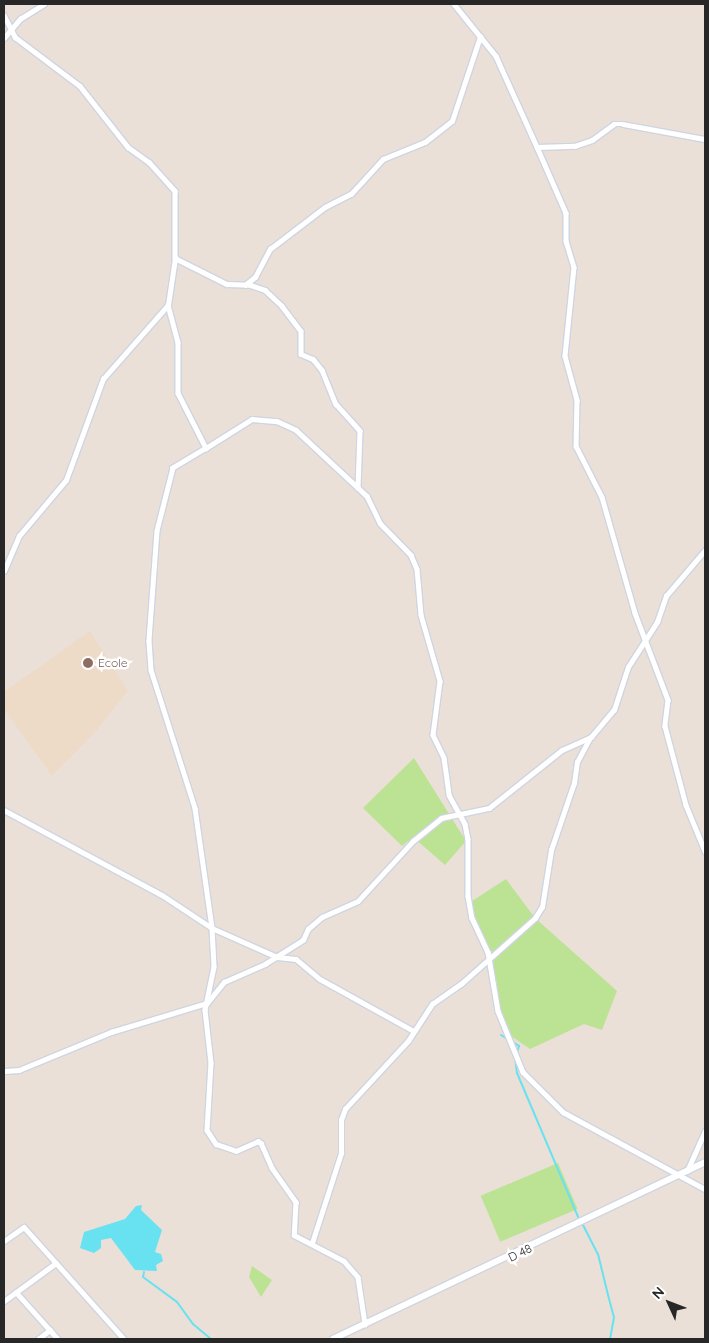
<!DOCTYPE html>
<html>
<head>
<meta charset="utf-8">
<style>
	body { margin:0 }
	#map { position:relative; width:709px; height:1343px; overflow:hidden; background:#ebe0d8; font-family:Quicksand,sans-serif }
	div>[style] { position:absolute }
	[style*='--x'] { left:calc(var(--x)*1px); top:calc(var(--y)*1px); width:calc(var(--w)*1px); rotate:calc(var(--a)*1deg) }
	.education>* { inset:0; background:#eddac7 }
	.green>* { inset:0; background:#bbe393; transform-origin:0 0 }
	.water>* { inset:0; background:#68e2f0 }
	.stream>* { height:2px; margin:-1px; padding:0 1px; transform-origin:1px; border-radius:1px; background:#68e2f0 }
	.roads { filter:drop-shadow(1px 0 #ced5e1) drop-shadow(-1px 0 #ced5e1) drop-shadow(0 1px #ced5e1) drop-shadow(0 -1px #ced5e1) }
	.minor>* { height:4.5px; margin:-2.25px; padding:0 2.25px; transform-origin:2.25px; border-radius:2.25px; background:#fff }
	.tertiary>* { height:5.5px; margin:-2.75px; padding:0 2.75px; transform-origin:2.75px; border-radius:2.75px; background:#fff }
	.dots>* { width:14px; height:14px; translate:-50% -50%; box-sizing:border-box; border:2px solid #fff; border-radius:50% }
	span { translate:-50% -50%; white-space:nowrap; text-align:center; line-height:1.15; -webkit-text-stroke:5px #fff; paint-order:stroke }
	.education-label { font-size:12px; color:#785e54 }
	.left { translate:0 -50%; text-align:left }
	.street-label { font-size:12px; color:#272727 }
	.frame { position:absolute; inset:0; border:5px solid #272727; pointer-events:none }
	.north { position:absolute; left:644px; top:1278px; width:50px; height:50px; -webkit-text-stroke:4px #fff; paint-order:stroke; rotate:313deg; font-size:14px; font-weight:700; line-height:20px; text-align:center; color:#272727 }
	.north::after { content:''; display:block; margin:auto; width:18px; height:22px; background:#272727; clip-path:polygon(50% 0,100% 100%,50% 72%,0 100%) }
</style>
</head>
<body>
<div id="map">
	<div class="education">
		<i style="clip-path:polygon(90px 631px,128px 691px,96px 731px,52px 776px,4px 709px,4px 692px)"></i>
	</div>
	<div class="green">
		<i style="clip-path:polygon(414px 758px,466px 841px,445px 865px,413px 837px,402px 846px,363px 808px)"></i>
		<i style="clip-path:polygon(506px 879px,535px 918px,617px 991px,602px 1030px,584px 1024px,530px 1049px,508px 1034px,498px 1011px,488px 952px,469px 903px)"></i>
		<i style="left:558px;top:1163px;width:50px;height:84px;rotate:67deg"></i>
		<i style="clip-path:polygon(252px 1266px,272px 1280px,261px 1297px,249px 1277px)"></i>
	</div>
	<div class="water">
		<i style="clip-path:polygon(142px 1205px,141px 1210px,162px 1230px,155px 1252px,161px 1254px,163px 1261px,156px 1265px,157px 1271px,135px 1270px,111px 1238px,101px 1240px,101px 1248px,94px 1253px,80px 1248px,84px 1232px,125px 1219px,136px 1206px)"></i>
	</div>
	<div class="stream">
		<i style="--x:501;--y:1035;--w:21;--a:31"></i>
		<i style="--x:519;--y:1046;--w:6;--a:108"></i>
		<i style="--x:515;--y:1057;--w:16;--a:83"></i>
		<i style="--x:517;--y:1073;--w:159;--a:67"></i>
		<i style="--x:582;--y:1223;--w:35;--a:63"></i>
		<i style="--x:598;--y:1254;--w:42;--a:76.3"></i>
		<i style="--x:608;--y:1295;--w:23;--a:75"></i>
		<i style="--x:614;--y:1317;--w:22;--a:100"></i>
		<i style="--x:144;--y:1272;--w:5;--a:101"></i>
		<i style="--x:143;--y:1277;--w:42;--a:36.3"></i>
		<i style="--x:177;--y:1302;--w:27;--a:54"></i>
		<i style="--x:193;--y:1324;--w:23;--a:40"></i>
	</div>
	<div class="roads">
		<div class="minor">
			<i style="--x:454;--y:4;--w:67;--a:51.1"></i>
			<i style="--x:496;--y:56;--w:100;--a:65.7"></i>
			<i style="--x:537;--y:147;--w:38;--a:-2"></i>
			<i style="--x:575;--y:146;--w:18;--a:-19"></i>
			<i style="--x:592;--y:140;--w:27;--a:-36"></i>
			<i style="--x:614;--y:124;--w:9;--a:0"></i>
			<i style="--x:623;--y:124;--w:83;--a:10.4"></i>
			<i style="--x:4;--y:15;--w:25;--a:63"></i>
			<i style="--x:15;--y:37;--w:81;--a:37"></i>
			<i style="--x:80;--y:86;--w:78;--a:51.8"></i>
			<i style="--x:128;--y:147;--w:26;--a:36"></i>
			<i style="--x:149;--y:162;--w:39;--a:48"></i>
			<i style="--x:175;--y:191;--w:67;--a:90"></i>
			<i style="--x:175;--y:258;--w:58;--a:26.6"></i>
			<i style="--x:227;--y:284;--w:23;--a:2"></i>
			<i style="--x:250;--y:285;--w:16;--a:18"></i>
			<i style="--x:265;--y:290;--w:23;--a:43"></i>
			<i style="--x:282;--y:306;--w:31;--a:53"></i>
			<i style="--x:301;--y:331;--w:23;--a:90"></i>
			<i style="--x:301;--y:354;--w:13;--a:23"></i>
			<i style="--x:313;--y:359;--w:14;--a:51"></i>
			<i style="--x:322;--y:370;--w:37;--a:68"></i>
			<i style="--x:336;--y:404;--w:36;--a:48"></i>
			<i style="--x:360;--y:431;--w:57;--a:92"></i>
			<i style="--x:4;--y:38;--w:25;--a:-50"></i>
			<i style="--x:20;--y:19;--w:28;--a:-32"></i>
			<i style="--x:537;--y:147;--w:72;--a:66.3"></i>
			<i style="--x:566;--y:213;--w:28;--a:90"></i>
			<i style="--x:566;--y:241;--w:27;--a:73"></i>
			<i style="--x:574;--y:267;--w:89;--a:95.8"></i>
			<i style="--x:565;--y:356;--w:46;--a:74.7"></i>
			<i style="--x:577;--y:400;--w:46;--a:91.2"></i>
			<i style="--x:576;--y:446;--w:57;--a:63"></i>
			<i style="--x:602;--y:497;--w:121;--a:74.1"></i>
			<i style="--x:635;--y:613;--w:93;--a:69.2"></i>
			<i style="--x:668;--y:700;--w:26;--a:97"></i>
			<i style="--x:665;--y:726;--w:82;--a:75.1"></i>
			<i style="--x:686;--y:805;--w:50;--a:67.6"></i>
			<i style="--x:245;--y:285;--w:13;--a:-39"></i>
			<i style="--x:255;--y:277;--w:32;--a:-62"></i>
			<i style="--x:270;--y:249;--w:69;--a:-37.4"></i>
			<i style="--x:325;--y:207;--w:29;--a:-27"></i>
			<i style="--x:351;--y:194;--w:47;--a:-47.6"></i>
			<i style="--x:383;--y:159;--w:45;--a:-22"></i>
			<i style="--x:425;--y:142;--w:34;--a:-38"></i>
			<i style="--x:452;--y:121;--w:89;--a:-71.6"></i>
			<i style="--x:168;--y:305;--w:38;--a:75"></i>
			<i style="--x:178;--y:342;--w:51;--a:90"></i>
			<i style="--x:178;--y:393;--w:62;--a:63"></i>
			<i style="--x:206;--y:448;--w:39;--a:149"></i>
			<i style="--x:173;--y:468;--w:65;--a:104.3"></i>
			<i style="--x:157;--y:531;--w:110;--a:94.2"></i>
			<i style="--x:149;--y:641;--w:29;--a:86"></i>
			<i style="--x:151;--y:670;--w:145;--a:72.3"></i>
			<i style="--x:195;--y:808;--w:121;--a:81.9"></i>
			<i style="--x:212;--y:928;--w:39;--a:87"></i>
			<i style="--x:214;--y:967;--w:44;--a:101.8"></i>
			<i style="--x:205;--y:1010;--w:53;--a:83.5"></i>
			<i style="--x:211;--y:1063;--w:67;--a:93.4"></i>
			<i style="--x:207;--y:1130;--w:17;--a:57"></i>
			<i style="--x:216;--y:1144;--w:21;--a:19"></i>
			<i style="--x:236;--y:1151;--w:24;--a:-24"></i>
			<i style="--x:258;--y:1141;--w:4;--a:34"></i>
			<i style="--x:261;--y:1143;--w:27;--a:66"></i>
			<i style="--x:272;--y:1168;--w:42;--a:54.8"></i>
			<i style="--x:296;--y:1202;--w:33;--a:93"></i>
			<i style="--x:294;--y:1235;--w:56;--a:27.5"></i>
			<i style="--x:344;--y:1261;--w:21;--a:49"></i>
			<i style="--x:358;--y:1277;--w:48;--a:81.5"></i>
			<i style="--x:206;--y:448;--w:54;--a:-32.2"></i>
			<i style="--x:252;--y:419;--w:25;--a:5"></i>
			<i style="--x:277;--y:421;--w:21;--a:25"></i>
			<i style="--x:296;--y:430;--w:97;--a:42.9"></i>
			<i style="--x:367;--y:496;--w:30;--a:64"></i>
			<i style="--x:380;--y:523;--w:45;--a:45.9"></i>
			<i style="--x:411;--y:555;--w:15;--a:67"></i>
			<i style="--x:417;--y:569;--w:46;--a:85"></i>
			<i style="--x:421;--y:615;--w:69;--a:73.9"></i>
			<i style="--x:440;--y:681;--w:54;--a:97.4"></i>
			<i style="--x:433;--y:735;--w:25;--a:64"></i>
			<i style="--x:444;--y:758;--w:37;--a:82"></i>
			<i style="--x:449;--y:795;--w:33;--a:61"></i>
			<i style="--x:465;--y:824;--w:15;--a:79"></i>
			<i style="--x:468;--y:839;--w:57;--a:90"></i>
			<i style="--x:468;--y:896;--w:22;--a:80"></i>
			<i style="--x:472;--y:918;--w:38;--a:65"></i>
			<i style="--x:488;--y:952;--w:60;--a:80.4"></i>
			<i style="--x:498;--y:1011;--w:66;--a:67.7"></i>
			<i style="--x:523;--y:1072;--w:57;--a:45"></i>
			<i style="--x:563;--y:1112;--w:162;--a:28.5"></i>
			<i style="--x:4;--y:571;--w:38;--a:-67"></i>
			<i style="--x:19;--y:536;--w:73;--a:-50"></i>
			<i style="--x:66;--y:480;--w:108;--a:-69.9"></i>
			<i style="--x:103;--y:379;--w:98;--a:-48.7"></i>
			<i style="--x:168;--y:305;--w:48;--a:-81.5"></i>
			<i style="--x:4;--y:810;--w:179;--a:28.3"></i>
			<i style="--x:162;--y:895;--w:60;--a:33.4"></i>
			<i style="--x:212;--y:928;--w:71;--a:24"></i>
			<i style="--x:277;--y:957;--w:19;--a:6"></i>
			<i style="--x:296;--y:959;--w:31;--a:40"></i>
			<i style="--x:320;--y:979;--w:107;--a:29"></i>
			<i style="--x:4;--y:1071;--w:15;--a:-4"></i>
			<i style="--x:19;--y:1070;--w:100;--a:-22.4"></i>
			<i style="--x:111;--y:1032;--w:100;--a:-16.8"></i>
			<i style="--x:207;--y:1003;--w:27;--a:-51"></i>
			<i style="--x:224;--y:982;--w:45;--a:-23.7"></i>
			<i style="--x:265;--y:964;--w:45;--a:-32.3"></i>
			<i style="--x:303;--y:940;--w:12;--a:-66"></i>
			<i style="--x:308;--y:929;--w:18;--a:-41"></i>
			<i style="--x:322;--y:917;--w:39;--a:-24"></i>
			<i style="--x:358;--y:901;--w:81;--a:-47.5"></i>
			<i style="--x:413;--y:841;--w:36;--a:-39"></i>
			<i style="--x:441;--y:818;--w:49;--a:-11.8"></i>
			<i style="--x:489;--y:808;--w:93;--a:-38.5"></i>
			<i style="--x:562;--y:750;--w:32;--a:-24"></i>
			<i style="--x:591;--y:737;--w:35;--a:-50"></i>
			<i style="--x:614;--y:710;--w:45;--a:-72"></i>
			<i style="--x:628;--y:667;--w:54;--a:-57.2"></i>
			<i style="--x:657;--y:622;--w:28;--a:-71"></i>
			<i style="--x:666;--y:596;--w:60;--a:-49.7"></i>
			<i style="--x:687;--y:1171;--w:44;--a:-65.8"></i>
			<i style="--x:4;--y:1241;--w:24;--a:-35"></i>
			<i style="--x:24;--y:1227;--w:150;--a:48.2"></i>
			<i style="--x:312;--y:1243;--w:95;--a:-72.1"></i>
			<i style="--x:341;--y:1153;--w:33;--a:-90"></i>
			<i style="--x:341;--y:1120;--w:12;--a:-70"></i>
			<i style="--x:345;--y:1109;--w:93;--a:-47.2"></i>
			<i style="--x:408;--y:1041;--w:44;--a:-57"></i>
			<i style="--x:432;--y:1004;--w:35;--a:-35"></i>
			<i style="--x:461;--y:984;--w:99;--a:-41.7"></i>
			<i style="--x:535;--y:918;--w:13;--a:-58"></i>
			<i style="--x:542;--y:907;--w:58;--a:-81"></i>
			<i style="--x:551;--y:850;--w:71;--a:-71.1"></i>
			<i style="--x:574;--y:783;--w:21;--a:-82"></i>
			<i style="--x:577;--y:762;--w:27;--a:-62"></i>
			<i style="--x:16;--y:1292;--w:63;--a:48.2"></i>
			<i style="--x:4;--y:1301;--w:64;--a:-36.2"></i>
			<i style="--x:38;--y:1339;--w:15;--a:-37"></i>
		</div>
		<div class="tertiary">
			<i style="--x:333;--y:1339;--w:412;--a:-25.4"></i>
		</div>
	</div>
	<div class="dots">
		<i style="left:88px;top:663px;background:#8d6e63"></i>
	</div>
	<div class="education-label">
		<span class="left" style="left:98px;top:663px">Ecole</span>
	</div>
	<div class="street-label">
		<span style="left:520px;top:1253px;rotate:-26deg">D 48</span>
	</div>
	<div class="frame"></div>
	<div class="north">N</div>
</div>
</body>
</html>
